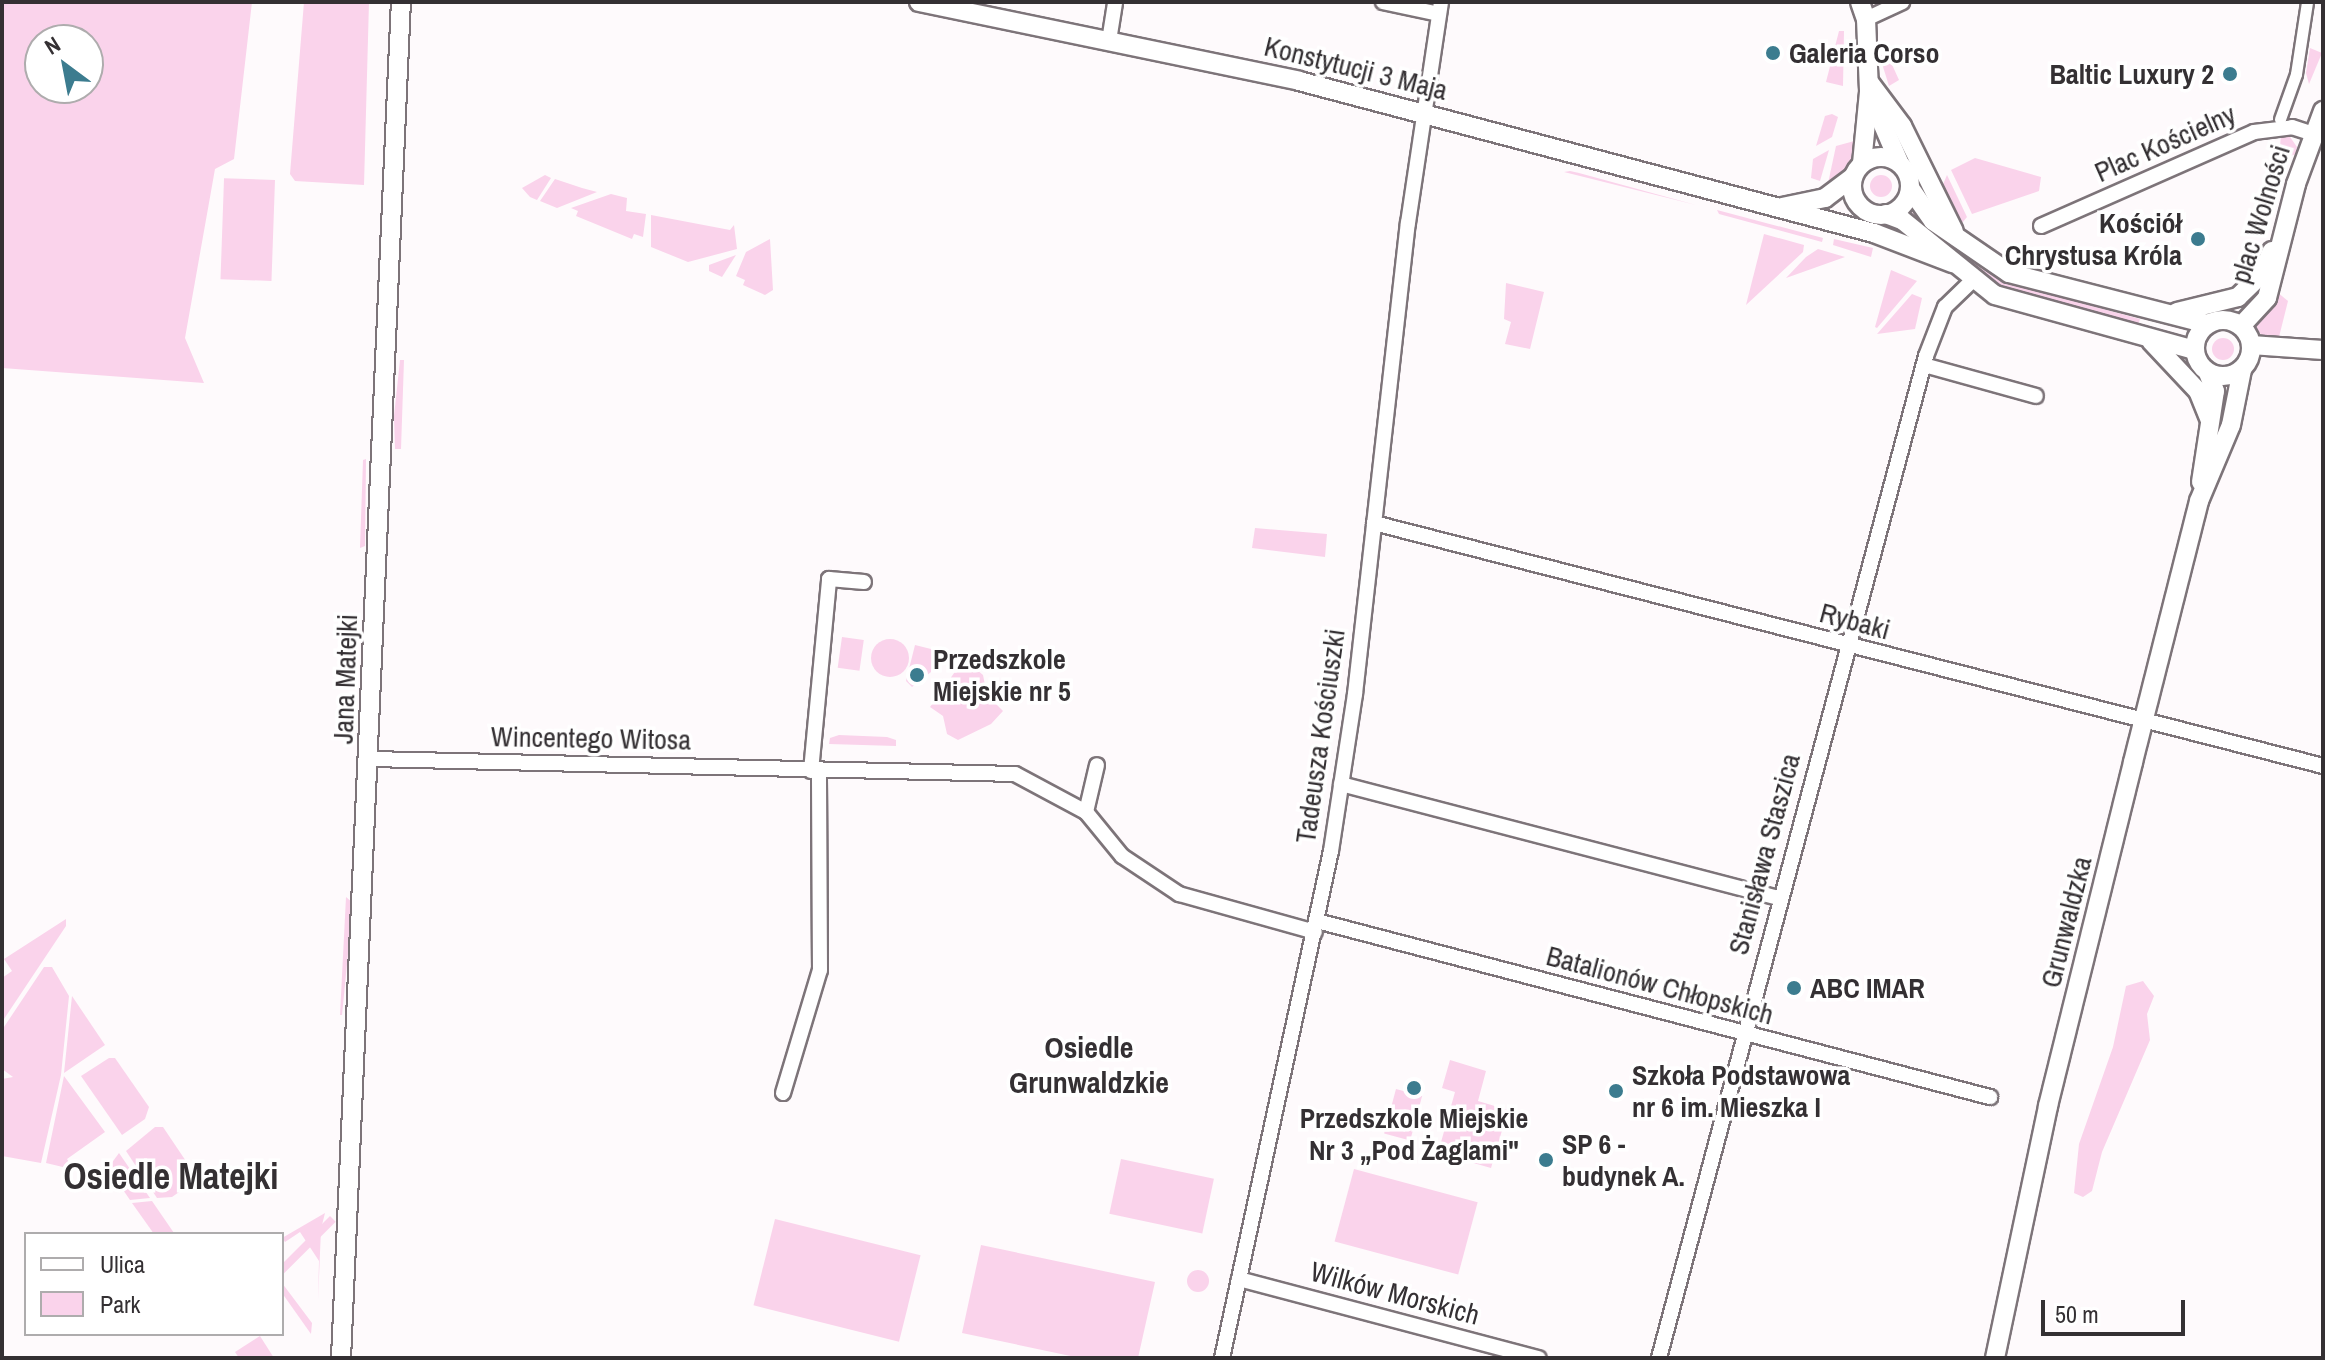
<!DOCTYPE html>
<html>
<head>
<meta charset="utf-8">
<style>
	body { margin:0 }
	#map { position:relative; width:2325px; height:1360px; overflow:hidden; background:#fefafc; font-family:"Archivo Narrow",sans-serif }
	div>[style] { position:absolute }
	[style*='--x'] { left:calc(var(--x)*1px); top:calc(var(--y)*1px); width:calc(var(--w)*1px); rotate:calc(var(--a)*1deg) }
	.green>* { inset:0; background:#fad3eb; transform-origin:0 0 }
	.round { border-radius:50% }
	.roads { filter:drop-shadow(2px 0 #7d7479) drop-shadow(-2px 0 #7d7479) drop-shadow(0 2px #7d7479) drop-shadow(0 -2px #7d7479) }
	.pedestrian>* { height:11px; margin:-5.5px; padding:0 5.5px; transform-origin:5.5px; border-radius:5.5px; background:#fff }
	.minor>* { height:14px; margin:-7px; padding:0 7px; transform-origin:7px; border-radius:7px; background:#fff }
	.tertiary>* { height:18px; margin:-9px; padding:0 9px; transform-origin:9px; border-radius:9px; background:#fff }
	.tertiary>.ring { margin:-9px; padding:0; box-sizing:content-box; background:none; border:18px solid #fff; border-radius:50% }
	.dots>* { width:22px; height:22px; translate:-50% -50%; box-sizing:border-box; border:4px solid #fff; border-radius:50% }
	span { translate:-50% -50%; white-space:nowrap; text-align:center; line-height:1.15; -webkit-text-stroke:7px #fff; paint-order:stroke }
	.poi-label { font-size:28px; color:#343033; font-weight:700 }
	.left { translate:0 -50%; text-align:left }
	.right { translate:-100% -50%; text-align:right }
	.street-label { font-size:28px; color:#343033 }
	.neighbourhood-label { font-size:30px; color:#343033; font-weight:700 }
	.district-label { font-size:36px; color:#343033; font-weight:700 }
	.frame { position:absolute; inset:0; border:4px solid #343033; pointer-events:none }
	.legend { position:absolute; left:24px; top:1232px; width:260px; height:104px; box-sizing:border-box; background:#fff; border:2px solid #aeacad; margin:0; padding:10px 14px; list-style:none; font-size:24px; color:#343033 }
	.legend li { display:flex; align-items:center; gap:16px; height:40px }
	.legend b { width:40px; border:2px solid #aeacad }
	.north { position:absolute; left:24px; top:24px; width:80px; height:80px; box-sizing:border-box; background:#fff; border:2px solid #aeacad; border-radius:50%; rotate:328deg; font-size:22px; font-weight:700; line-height:32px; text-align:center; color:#343033 }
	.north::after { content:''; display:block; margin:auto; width:28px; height:36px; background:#3c7c8f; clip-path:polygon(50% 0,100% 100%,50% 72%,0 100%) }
	.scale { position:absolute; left:2041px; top:1300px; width:144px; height:36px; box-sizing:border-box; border:4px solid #343033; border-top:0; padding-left:10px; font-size:24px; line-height:28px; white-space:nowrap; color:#343033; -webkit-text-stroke:6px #fff; paint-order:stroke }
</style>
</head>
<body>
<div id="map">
	<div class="green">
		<i style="clip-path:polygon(evenodd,2px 2px,252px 2px,234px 159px,215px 169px,185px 338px,204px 383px,2px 368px,2px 2px,40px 40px,88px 40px,88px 88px,40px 88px,40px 40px)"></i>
		<i style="clip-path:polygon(304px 2px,369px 2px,364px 185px,295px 181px,290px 174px)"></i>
		<i style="clip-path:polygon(1839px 31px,1844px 31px,1843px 86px,1826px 82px)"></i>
		<i style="clip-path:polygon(2310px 48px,2322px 53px,2309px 84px,2306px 73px)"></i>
		<i style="clip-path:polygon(1879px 54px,1889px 58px,1899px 80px,1889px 86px)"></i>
		<i style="clip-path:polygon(1832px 114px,1838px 117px,1832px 137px,1816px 146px,1825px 116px)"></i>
		<i style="clip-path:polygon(2281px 134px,2288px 134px,2297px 147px,2296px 154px,2279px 160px)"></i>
		<i style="clip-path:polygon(1858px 140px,1852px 161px,1827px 188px,1836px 146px)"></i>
		<i style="clip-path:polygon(1829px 150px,1820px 181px,1811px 178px,1813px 159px)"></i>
		<i style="clip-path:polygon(1975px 158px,2041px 177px,2039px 191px,1972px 214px,1951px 170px)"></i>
		<i style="clip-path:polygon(1570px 171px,1579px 173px,1696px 205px,1564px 172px)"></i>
		<i class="round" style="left:1870px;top:175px;width:22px;height:22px"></i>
		<i style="clip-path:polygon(545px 175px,551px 178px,537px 200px,530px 197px,522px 188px)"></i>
		<i style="clip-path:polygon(1947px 175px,1967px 217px,1962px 223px,1941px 189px)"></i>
		<i style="clip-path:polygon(555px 179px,582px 188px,597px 192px,557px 208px,540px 201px)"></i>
		<i style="left:275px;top:180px;width:101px;height:51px;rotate:92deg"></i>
		<i style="clip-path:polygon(611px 194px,627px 198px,626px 211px,646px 214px,643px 237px,634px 234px,632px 239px,576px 216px,578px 211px,571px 208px)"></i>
		<i style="clip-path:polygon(1913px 209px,2004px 282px,2140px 319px,2138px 325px,2006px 289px,1912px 216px)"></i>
		<i style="clip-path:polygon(1717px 210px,1823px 238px,1822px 242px,1719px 214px)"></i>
		<i style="clip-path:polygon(651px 215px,730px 230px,734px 225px,737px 249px,688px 262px,651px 247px)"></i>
		<i style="clip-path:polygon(1764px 234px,1804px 245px,1803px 252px,1746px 305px)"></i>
		<i style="clip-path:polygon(770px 239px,773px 290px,765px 295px,743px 285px,745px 280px,736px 276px,746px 252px)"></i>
		<i style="clip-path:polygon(1834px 239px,1873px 248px,1871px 257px,1833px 245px)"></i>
		<i style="clip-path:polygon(1818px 249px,1845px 257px,1786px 278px,1806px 257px)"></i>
		<i style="clip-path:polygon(736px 255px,722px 277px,709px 271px,709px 265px)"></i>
		<i style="clip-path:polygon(1891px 270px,1917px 281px,1877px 328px,1875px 327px)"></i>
		<i style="clip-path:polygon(1506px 283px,1544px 292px,1530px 349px,1505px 344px,1511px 322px,1504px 319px)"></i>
		<i style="clip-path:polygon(2277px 292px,2288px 301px,2279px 337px,2263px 338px,2255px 325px)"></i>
		<i style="clip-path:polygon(1912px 294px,1922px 298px,1915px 329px,1877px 334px)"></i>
		<i class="round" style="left:2212px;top:338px;width:22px;height:22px"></i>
		<i style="clip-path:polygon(400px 360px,404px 360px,401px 449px,395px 449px,394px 416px)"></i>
		<i style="clip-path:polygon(366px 459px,365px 546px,360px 548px,363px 460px)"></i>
		<i style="clip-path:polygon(1255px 528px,1327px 534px,1325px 557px,1252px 548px)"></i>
		<i style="left:842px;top:637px;width:22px;height:31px;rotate:8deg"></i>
		<i class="round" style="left:871px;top:639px;width:38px;height:38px"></i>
		<i style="clip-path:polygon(915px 645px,931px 649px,935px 656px,931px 672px,912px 687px,906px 681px)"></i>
		<i style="clip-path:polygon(964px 659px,983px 675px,987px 695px,1003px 711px,991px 724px,958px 740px,947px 734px,943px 716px,930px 707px)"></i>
		<i style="clip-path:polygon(839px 735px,887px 737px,896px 740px,896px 746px,829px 744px,830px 738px)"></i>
		<i style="clip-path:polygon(346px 897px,353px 903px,342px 1015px,340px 1015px)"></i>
		<i style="clip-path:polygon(66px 919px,66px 926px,2px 1022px,2px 978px,12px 971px,4px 959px)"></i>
		<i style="clip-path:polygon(44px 967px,52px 967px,69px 996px,61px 1075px,41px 1163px,2px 1156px,2px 1079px,13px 1077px,2px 1069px,2px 1030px)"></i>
		<i style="clip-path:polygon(2143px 981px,2154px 996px,2147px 1014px,2150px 1040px,2102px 1152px,2092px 1191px,2083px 1197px,2074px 1193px,2079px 1144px,2113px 1047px,2126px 986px)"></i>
		<i style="clip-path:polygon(72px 996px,105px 1045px,64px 1073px)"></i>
		<i style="clip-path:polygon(109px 1058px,115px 1058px,149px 1107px,145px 1119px,122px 1135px,81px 1076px)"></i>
		<i style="clip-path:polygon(1450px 1060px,1486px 1071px,1478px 1101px,1508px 1110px,1491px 1168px,1438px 1153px,1455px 1092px,1442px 1088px)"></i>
		<i style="clip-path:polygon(64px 1076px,105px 1132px,67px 1159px,71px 1166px,67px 1168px,46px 1163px)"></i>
		<i style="left:1396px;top:1089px;width:27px;height:46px;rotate:15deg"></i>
		<i style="clip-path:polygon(155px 1127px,163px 1127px,198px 1179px,172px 1197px,157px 1198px,126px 1151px)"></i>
		<i style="clip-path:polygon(119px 1153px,150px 1198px,130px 1200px,108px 1168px)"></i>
		<i style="left:1121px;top:1159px;width:95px;height:56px;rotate:12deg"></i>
		<i style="left:1354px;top:1169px;width:128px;height:75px;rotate:15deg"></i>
		<i style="clip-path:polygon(152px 1201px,174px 1233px,172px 1234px,154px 1234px,132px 1203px)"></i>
		<i style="clip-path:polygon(325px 1213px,321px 1229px,318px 1301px,319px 1261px,300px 1232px,285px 1242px,282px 1238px)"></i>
		<i style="left:330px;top:1216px;width:8px;height:85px;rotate:45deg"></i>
		<i style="left:775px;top:1219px;width:150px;height:89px;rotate:14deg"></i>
		<i style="clip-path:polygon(981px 1245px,1155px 1282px,1138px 1358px,1080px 1358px,962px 1333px)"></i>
		<i class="round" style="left:1187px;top:1270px;width:22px;height:22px"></i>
		<i style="clip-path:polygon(282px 1283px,312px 1323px,311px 1334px,282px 1293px)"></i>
		<i style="clip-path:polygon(260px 1336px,274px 1358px,239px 1358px,235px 1352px)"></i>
	</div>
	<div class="roads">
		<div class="pedestrian">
			<i style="--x:2280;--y:119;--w:48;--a:-70.4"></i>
			<i style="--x:2296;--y:74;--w:73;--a:-81.3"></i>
		</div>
		<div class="minor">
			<i style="--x:1383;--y:2;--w:57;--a:12.1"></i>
			<i style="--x:1866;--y:19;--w:40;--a:-25"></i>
			<i style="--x:1109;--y:41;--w:39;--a:-81"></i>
			<i style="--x:2041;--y:226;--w:233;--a:-23.8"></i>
			<i style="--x:2254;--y:132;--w:38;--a:-7"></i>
			<i style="--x:2292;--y:127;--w:23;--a:18"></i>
			<i style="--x:1924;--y:365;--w:116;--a:15.5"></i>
			<i style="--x:1374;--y:523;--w:980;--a:14.36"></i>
			<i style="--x:370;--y:759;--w:645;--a:1.33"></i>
			<i style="--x:1015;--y:774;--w:81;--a:28.2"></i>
			<i style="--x:1086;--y:812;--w:48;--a:-76.8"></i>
			<i style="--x:811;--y:771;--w:193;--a:-84.6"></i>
			<i style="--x:829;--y:579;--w:35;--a:5"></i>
			<i style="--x:1341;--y:784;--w:454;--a:14.6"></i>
			<i style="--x:1086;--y:812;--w:57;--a:50.7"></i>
			<i style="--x:1122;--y:856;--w:69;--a:33.7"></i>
			<i style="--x:1179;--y:894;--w:141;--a:15.6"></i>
			<i style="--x:1317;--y:921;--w:696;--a:14.66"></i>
			<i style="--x:783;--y:1093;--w:128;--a:-73.3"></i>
			<i style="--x:820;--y:970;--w:199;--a:-90.3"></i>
			<i style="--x:1239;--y:1279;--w:310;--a:14.8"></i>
			<i style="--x:1222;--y:1358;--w:519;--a:-77.87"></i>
			<i style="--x:1331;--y:851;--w:159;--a:-81.3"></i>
			<i style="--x:1355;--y:694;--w:474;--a:-83.6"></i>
			<i style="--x:1408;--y:223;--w:223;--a:-81.5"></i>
			<i style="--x:1659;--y:1358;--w:1037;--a:-75.08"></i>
			<i style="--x:1926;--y:356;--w:53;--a:-68.8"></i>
			<i style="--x:1945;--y:307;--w:39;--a:-44"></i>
		</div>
		<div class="tertiary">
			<i style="--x:919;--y:2;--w:388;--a:11.7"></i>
			<i style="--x:1299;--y:81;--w:595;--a:14.81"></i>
			<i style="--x:1874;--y:233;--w:84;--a:21"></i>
			<i style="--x:1860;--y:2;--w:18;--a:71"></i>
			<i style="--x:1866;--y:19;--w:73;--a:87.6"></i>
			<i style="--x:1869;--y:92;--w:72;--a:95.6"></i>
			<i style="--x:1869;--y:82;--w:55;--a:53.1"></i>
			<i style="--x:1902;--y:126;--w:117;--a:63.7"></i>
			<i style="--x:1873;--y:102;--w:65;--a:66.6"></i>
			<i class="ring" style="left:1852px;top:157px;width:40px;height:40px"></i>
			<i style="--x:1910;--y:188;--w:40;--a:55.1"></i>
			<i style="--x:1933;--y:221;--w:92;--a:34.4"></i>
			<i style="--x:2009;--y:273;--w:204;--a:14.4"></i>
			<i style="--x:1782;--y:207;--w:44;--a:-11.8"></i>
			<i style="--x:1825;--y:198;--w:35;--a:-37"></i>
			<i style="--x:1886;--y:214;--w:17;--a:21"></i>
			<i style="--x:1902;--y:220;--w:119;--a:38.9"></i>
			<i style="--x:1995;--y:295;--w:206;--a:15.4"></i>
			<i style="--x:2177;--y:312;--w:63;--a:-13.8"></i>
			<i style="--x:2238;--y:297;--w:33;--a:-44"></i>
			<i style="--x:2262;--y:274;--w:25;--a:-67"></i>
			<i class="ring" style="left:2195px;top:320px;width:38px;height:38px"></i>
			<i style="--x:2241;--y:326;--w:38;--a:-47"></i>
			<i style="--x:2267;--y:298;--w:118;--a:-75.7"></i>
			<i style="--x:2296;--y:184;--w:78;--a:-69.7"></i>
			<i style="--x:2151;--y:341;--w:69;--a:46.8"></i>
			<i style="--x:2198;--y:391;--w:31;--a:68"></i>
			<i style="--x:2251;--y:345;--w:72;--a:4"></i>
			<i style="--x:2201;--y:482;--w:92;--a:-81.3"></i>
			<i style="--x:2215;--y:391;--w:19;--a:-111"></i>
			<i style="--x:341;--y:1358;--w:1357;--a:-87.47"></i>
			<i style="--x:1995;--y:1358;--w:258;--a:-78.1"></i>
			<i style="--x:2048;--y:1106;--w:354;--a:-76.1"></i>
			<i style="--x:2133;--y:762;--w:269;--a:-75.8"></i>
			<i style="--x:2199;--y:501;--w:82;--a:-67.2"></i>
			<i style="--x:2231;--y:425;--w:56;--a:-78.7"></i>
		</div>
	</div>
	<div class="dots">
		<i style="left:1773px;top:53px;background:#3c7c8f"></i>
		<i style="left:2230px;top:74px;background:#3c7c8f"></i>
		<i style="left:2198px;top:239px;background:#3c7c8f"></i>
		<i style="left:917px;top:675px;background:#3c7c8f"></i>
		<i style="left:1794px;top:988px;background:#3c7c8f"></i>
		<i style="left:1414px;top:1088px;background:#3c7c8f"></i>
		<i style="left:1616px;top:1091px;background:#3c7c8f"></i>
		<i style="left:1546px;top:1160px;background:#3c7c8f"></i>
	</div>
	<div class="poi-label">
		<span class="left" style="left:1789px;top:53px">Galeria Corso</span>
		<span class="right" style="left:2214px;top:74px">Baltic Luxury 2</span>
		<span class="right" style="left:2182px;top:239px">Kościół<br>Chrystusa Króla</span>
		<span class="left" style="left:933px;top:675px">Przedszkole<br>Miejskie nr 5</span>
		<span class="left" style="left:1810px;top:988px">ABC IMAR</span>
		<span class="left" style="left:1632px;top:1091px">Szkoła Podstawowa<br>nr 6 im. Mieszka I</span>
		<span style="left:1414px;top:1134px">Przedszkole Miejskie<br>Nr 3 „Pod Żaglami"</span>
		<span class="left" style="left:1562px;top:1160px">SP 6 -<br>budynek A.</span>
	</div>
	<div class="street-label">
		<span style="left:1356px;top:68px;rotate:14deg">Konstytucji 3 Maja</span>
		<span style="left:2165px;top:143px;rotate:-24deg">Plac Kościelny</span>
		<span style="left:2260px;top:214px;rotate:-73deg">plac Wolności</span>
		<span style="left:1855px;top:621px;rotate:15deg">Rybaki</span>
		<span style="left:345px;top:679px;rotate:-88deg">Jana Matejki</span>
		<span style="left:1320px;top:736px;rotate:-82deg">Tadeusza Kościuszki</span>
		<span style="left:591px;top:738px;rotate:1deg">Wincentego Witosa</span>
		<span style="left:1764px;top:854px;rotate:-75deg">Stanisława Staszica</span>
		<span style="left:2066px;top:922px;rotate:-76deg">Grunwaldzka</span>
		<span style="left:1660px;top:985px;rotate:15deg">Batalionów Chłopskich</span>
		<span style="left:1395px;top:1293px;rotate:15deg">Wilków Morskich</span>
	</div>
	<div class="neighbourhood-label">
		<span style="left:1089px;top:1064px">Osiedle<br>Grunwaldzkie</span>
	</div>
	<div class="district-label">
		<span style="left:171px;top:1177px">Osiedle Matejki</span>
	</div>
	<div class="frame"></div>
	<ul class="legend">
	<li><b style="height:10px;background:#fff"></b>Ulica</li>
	<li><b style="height:22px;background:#fad3eb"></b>Park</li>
	</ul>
	<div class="north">N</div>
	<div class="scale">50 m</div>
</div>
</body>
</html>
